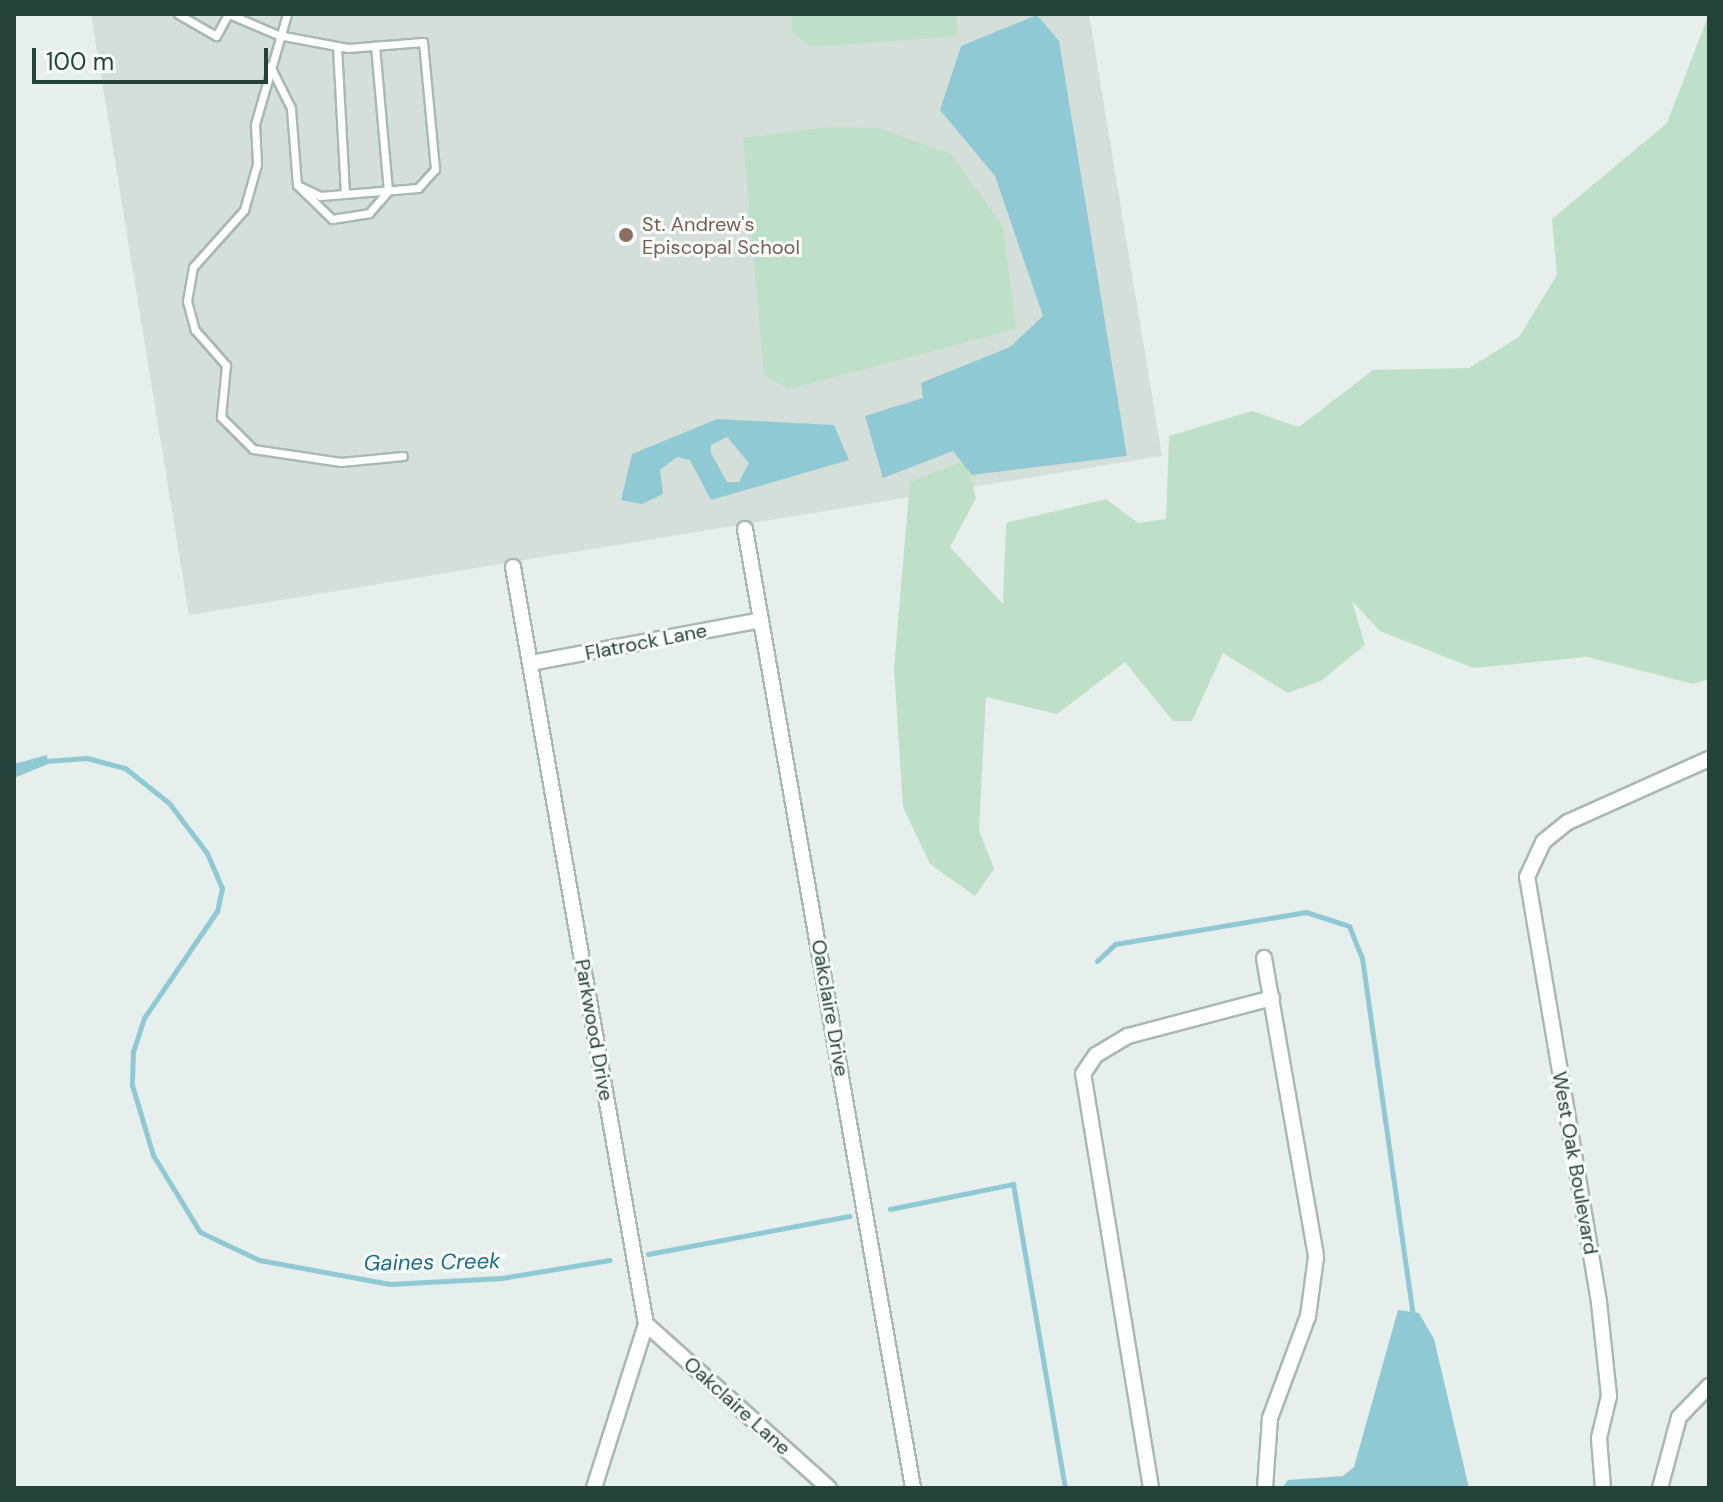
<!DOCTYPE html>
<html>
<head>
<meta charset="utf-8">
<style>
	body { margin:0 }
	#map { position:relative; width:1723px; height:1502px; overflow:hidden; background:#e6efeb; font-family:"DM Sans",sans-serif }
	div>[style] { position:absolute }
	[style*='--x'] { left:calc(var(--x)*1px); top:calc(var(--y)*1px); width:calc(var(--w)*1px); rotate:calc(var(--a)*1deg) }
	.built>* { inset:0; background:#d4dfda }
	.green>* { inset:0; background:#bfe0c8 }
	.water>* { inset:0; background:#8ec9d4 }
	.stream>* { height:5px; margin:-2.5px; padding:0 2.5px; transform-origin:2.5px; border-radius:2.5px; background:#8ec9d4 }
	.roads { filter:drop-shadow(2px 0 #a8b8b2) drop-shadow(-2px 0 #a8b8b2) drop-shadow(0 2px #a8b8b2) drop-shadow(0 -2px #a8b8b2) }
	.service>* { height:7px; margin:-3.5px; padding:0 3.5px; transform-origin:3.5px; border-radius:3.5px; background:#fff }
	.minor>* { height:14px; margin:-7px; padding:0 7px; transform-origin:7px; border-radius:7px; background:#fff }
	.dots>* { width:22px; height:22px; translate:-50% -50%; box-sizing:border-box; border:4px solid #f7fbf9; border-radius:50% }
	span { translate:-50% -50%; white-space:nowrap; text-align:center; line-height:1.15; -webkit-text-stroke:6px #f7fbf9; paint-order:stroke }
	.education-label { font-size:20px; color:#785e54 }
	.left { translate:0 -50%; text-align:left }
	.street-label { font-size:20px; color:#24423a }
	.water-label { font-size:22px; color:#1c6f80; font-style:italic }
	.frame { position:absolute; inset:0; border:16px solid #24423a; pointer-events:none }
	.scale { position:absolute; left:32px; top:48px; width:236px; height:36px; box-sizing:border-box; border:4px solid #24423a; border-top:0; padding-left:10px; font-size:24px; line-height:28px; white-space:nowrap; color:#24423a; -webkit-text-stroke:6px #f7fbf9; paint-order:stroke }
</style>
</head>
<body>
<div id="map">
	<div class="built">
		<i style="clip-path:polygon(91px 14px,1089px 14px,1162px 456px,189px 615px)"></i>
	</div>
	<div class="green">
		<i style="clip-path:polygon(792px 14px,956px 14px,958px 36px,811px 47px,792px 32px)"></i>
		<i style="clip-path:polygon(1709px 14px,1709px 679px,1693px 684px,1587px 657px,1473px 668px,1380px 631px,1352px 601px,1365px 645px,1322px 680px,1288px 693px,1223px 653px,1192px 721px,1173px 721px,1125px 662px,1057px 714px,986px 697px,979px 830px,994px 869px,975px 896px,930px 864px,903px 807px,894px 668px,910px 482px,965px 460px,976px 498px,950px 547px,1003px 604px,1006px 523px,1106px 499px,1138px 523px,1166px 519px,1169px 436px,1252px 411px,1299px 427px,1373px 370px,1469px 368px,1519px 337px,1557px 275px,1552px 219px,1667px 123px)"></i>
		<i style="clip-path:polygon(828px 127px,878px 128px,951px 154px,1003px 227px,1016px 329px,789px 389px,764px 375px,743px 138px)"></i>
	</div>
	<div class="water">
		<i style="clip-path:polygon(1037px 15px,1059px 41px,1127px 456px,972px 475px,953px 451px,883px 478px,865px 416px,923px 398px,921px 383px,1010px 347px,1043px 316px,995px 176px,940px 110px,961px 46px)"></i>
		<i style="clip-path:polygon(evenodd,717px 419px,834px 425px,849px 460px,711px 500px,690px 460px,677px 457px,660px 470px,663px 494px,642px 504px,621px 500px,632px 454px,717px 419px,727px 437px,749px 463px,739px 482px,727px 482px,711px 453px,711px 445px,727px 437px)"></i>
		<i style="clip-path:polygon(47px 755px,48px 764px,14px 778px,14px 764px)"></i>
		<i style="clip-path:polygon(1398px 1310px,1419px 1313px,1434px 1339px,1469px 1488px,1282px 1488px,1288px 1480px,1343px 1476px,1354px 1467px)"></i>
	</div>
	<div class="stream">
		<i style="--x:45;--y:761;--w:42;--a:-4.1"></i>
		<i style="--x:87;--y:758;--w:39;--a:15"></i>
		<i style="--x:125;--y:768;--w:56;--a:38.5"></i>
		<i style="--x:169;--y:803;--w:63;--a:52.8"></i>
		<i style="--x:207;--y:853;--w:38;--a:67"></i>
		<i style="--x:222;--y:888;--w:24;--a:102"></i>
		<i style="--x:217;--y:911;--w:130;--a:124.3"></i>
		<i style="--x:144;--y:1018;--w:35;--a:108"></i>
		<i style="--x:133;--y:1051;--w:34;--a:92"></i>
		<i style="--x:132;--y:1085;--w:73;--a:73.3"></i>
		<i style="--x:153;--y:1155;--w:90;--a:58.6"></i>
		<i style="--x:200;--y:1232;--w:65;--a:25.4"></i>
		<i style="--x:259;--y:1260;--w:133;--a:10.4"></i>
		<i style="--x:390;--y:1284;--w:112;--a:-3.1"></i>
		<i style="--x:502;--y:1278;--w:109;--a:-9.5"></i>
		<i style="--x:1097;--y:961;--w:25;--a:-43"></i>
		<i style="--x:1115;--y:944;--w:194;--a:-9.5"></i>
		<i style="--x:1306;--y:912;--w:45;--a:18"></i>
		<i style="--x:1349;--y:926;--w:35;--a:68"></i>
		<i style="--x:1362;--y:958;--w:363;--a:81.9"></i>
		<i style="--x:890;--y:1209;--w:126;--a:-11.5"></i>
		<i style="--x:1013;--y:1184;--w:308;--a:80.3"></i>
		<i style="--x:648;--y:1254;--w:205;--a:-10.7"></i>
	</div>
	<div class="roads">
		<div class="service">
			<i style="--x:178;--y:14;--w:44;--a:30.1"></i>
			<i style="--x:216;--y:36;--w:25;--a:-61"></i>
			<i style="--x:229;--y:14;--w:53;--a:23.2"></i>
			<i style="--x:278;--y:35;--w:71;--a:10.5"></i>
			<i style="--x:348;--y:48;--w:75;--a:-4.6"></i>
			<i style="--x:423;--y:42;--w:128;--a:84.6"></i>
			<i style="--x:435;--y:169;--w:25;--a:132"></i>
			<i style="--x:418;--y:188;--w:98;--a:175.3"></i>
			<i style="--x:320;--y:196;--w:25;--a:-154"></i>
			<i style="--x:297;--y:185;--w:77;--a:-94.5"></i>
			<i style="--x:291;--y:108;--w:47;--a:-116.6"></i>
			<i style="--x:287;--y:14;--w:115;--a:106.2"></i>
			<i style="--x:255;--y:124;--w:40;--a:87.1"></i>
			<i style="--x:257;--y:164;--w:48;--a:105.8"></i>
			<i style="--x:244;--y:210;--w:76;--a:131.8"></i>
			<i style="--x:193;--y:267;--w:35;--a:100"></i>
			<i style="--x:187;--y:301;--w:30;--a:75"></i>
			<i style="--x:195;--y:330;--w:47;--a:48.5"></i>
			<i style="--x:226;--y:365;--w:52;--a:95.5"></i>
			<i style="--x:221;--y:417;--w:45;--a:45"></i>
			<i style="--x:253;--y:449;--w:89;--a:8.4"></i>
			<i style="--x:341;--y:462;--w:62;--a:-5.5"></i>
			<i style="--x:337;--y:46;--w:148;--a:86.9"></i>
			<i style="--x:299;--y:187;--w:46;--a:44.1"></i>
			<i style="--x:332;--y:219;--w:37;--a:-9"></i>
			<i style="--x:369;--y:213;--w:29;--a:-49"></i>
			<i style="--x:388;--y:191;--w:146;--a:-95.1"></i>
		</div>
		<div class="minor">
			<i style="--x:745;--y:529;--w:974;--a:80.06"></i>
			<i style="--x:513;--y:567;--w:769;--a:80.04"></i>
			<i style="--x:646;--y:1324;--w:172;--a:107.6"></i>
			<i style="--x:530;--y:663;--w:235;--a:-10.5"></i>
			<i style="--x:1264;--y:958;--w:303;--a:80.1"></i>
			<i style="--x:1316;--y:1257;--w:60;--a:97.7"></i>
			<i style="--x:1308;--y:1316;--w:109;--a:110.4"></i>
			<i style="--x:1270;--y:1418;--w:70;--a:94.1"></i>
			<i style="--x:646;--y:1324;--w:246;--a:41.9"></i>
			<i style="--x:1151;--y:1488;--w:420;--a:-99.3"></i>
			<i style="--x:1083;--y:1074;--w:23;--a:-56"></i>
			<i style="--x:1096;--y:1055;--w:37;--a:-31"></i>
			<i style="--x:1128;--y:1036;--w:149;--a:-14.8"></i>
			<i style="--x:1603;--y:1488;--w:50;--a:-94.6"></i>
			<i style="--x:1599;--y:1438;--w:43;--a:-76.6"></i>
			<i style="--x:1609;--y:1396;--w:95;--a:-96.1"></i>
			<i style="--x:1599;--y:1302;--w:431;--a:-99.6"></i>
			<i style="--x:1527;--y:877;--w:38;--a:-65"></i>
			<i style="--x:1543;--y:842;--w:32;--a:-39"></i>
			<i style="--x:1568;--y:822;--w:154;--a:-24.1"></i>
			<i style="--x:1660;--y:1488;--w:73;--a:-75"></i>
			<i style="--x:1679;--y:1417;--w:43;--a:-45.9"></i>
		</div>
	</div>
	<div class="dots">
		<i style="left:626px;top:235px;background:#8d6e63"></i>
	</div>
	<div class="education-label">
		<span class="left" style="left:642px;top:236px">St. Andrew's<br>Episcopal School</span>
	</div>
	<div class="street-label">
		<span style="left:646px;top:642px;rotate:-11deg">Flatrock Lane</span>
		<span style="left:830px;top:1008px;rotate:80deg">Oakclaire Drive</span>
		<span style="left:594px;top:1030px;rotate:80deg">Parkwood Drive</span>
		<span style="left:1575px;top:1163px;rotate:80deg">West Oak Boulevard</span>
		<span style="left:737px;top:1406px;rotate:42deg">Oakclaire Lane</span>
	</div>
	<div class="water-label">
		<span style="left:432px;top:1262px;rotate:-1deg">Gaines Creek</span>
	</div>
	<div class="frame"></div>
	<div class="scale">100 m</div>
</div>
</body>
</html>
